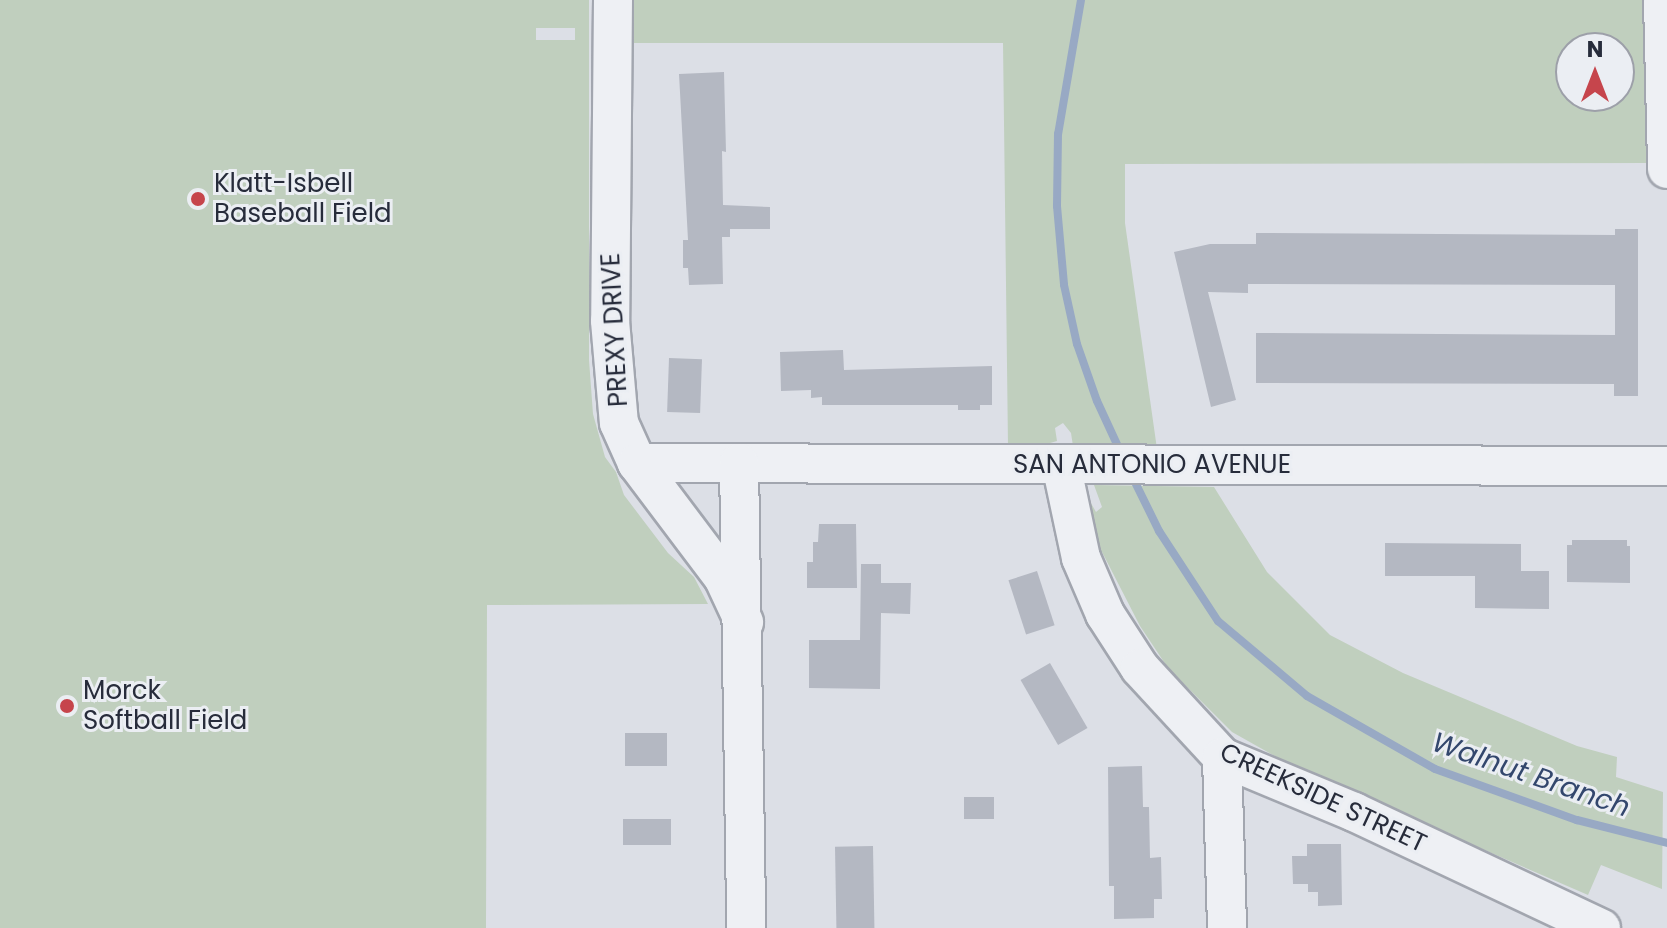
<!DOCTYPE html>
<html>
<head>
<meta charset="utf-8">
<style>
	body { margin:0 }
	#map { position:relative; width:1667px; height:928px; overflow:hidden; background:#dcdfe6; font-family:Poppins,sans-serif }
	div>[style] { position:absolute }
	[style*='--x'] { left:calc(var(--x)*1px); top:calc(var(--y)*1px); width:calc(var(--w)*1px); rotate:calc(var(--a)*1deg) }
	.green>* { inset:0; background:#c0cfbe }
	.stream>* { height:8px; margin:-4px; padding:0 4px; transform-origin:4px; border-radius:4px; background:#98a9c4 }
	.building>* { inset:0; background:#b4b8c2; transform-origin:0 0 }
	.roads { filter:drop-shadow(2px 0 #a2a6af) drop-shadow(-2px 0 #a2a6af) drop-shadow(0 2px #a2a6af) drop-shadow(0 -2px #a2a6af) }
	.minor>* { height:38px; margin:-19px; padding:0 19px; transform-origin:19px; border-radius:19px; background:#eef0f4 }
	.dots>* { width:22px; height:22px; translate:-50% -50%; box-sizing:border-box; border:4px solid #ebeef3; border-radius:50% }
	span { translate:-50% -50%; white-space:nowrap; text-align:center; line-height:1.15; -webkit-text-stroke:6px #ebeef3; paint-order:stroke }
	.poi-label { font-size:26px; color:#272c3b }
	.left { translate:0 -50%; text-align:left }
	.street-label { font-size:26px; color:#272c3b }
	.water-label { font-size:28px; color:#33476d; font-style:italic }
	.north { position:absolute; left:1555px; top:32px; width:80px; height:80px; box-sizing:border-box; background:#ebeef3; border:2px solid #9da0a9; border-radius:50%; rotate:0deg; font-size:22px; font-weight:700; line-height:32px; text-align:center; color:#272c3b }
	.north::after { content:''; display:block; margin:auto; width:28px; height:36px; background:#c6454c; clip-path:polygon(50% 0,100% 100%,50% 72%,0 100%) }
</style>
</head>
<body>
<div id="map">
	<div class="green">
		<i style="clip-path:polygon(evenodd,0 0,589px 0,589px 360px,593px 414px,605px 457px,616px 472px,624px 495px,668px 553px,694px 577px,708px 604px,487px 605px,486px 928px,0 928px,0 0,536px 28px,575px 28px,575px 40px,536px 40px,536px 28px)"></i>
		<i style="clip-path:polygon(evenodd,633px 0,1645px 0,1649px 163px,1125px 164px,1125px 223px,1157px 449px,1073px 446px,1071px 433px,1063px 423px,1055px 428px,1057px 441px,1029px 449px,1008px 446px,1003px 43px,633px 43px,633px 0,1571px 48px,1619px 48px,1619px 96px,1571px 96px,1571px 48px)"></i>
		<i style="clip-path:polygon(1094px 485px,1214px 487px,1267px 572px,1330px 635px,1403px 673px,1577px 746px,1617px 757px,1616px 777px,1663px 792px,1662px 889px,1601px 865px,1588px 895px,1298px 769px,1232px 732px,1168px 668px,1140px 626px,1102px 552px,1090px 553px,1085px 509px,1088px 498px,1096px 512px,1102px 507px)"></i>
	</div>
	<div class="stream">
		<i style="--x:1081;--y:0;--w:136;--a:99.7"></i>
		<i style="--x:1058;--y:134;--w:72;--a:90.8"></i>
		<i style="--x:1057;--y:206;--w:79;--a:84.9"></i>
		<i style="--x:1064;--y:285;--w:60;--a:77.6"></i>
		<i style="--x:1077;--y:344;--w:60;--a:70.7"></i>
		<i style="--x:1097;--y:401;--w:60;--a:65.2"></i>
		<i style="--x:1131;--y:474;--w:64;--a:63.8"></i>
		<i style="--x:1159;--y:531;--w:108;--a:56.8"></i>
		<i style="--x:1218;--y:621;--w:116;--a:40.1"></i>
		<i style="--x:1307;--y:696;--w:147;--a:29.7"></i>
		<i style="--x:1435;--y:769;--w:151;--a:19.8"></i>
		<i style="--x:1577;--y:820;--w:93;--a:14.3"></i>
	</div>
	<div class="building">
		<i style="clip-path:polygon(724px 72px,726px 152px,722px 151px,723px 205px,770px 207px,770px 229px,730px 229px,730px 237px,722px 237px,723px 284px,689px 285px,688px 268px,683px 268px,683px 240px,688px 240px,679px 74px)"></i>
		<i style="clip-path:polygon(1615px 229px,1638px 229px,1638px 396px,1614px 396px,1614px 384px,1256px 383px,1256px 333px,1615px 335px,1615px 285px,1248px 284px,1248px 293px,1208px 292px,1236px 400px,1211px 407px,1174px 252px,1210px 244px,1256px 244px,1256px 233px,1615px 235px)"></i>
		<i style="clip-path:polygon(843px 350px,844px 370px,992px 366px,992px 405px,980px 405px,980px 410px,958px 410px,958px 405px,822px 405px,822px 397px,811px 398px,811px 390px,781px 391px,780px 352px)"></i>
		<i style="left:669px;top:358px;width:33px;height:54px;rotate:2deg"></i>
		<i style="clip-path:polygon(819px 524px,856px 524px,857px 588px,807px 588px,807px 562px,813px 562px,813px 542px,818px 542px)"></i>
		<i style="clip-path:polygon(1572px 540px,1627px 540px,1627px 546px,1630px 546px,1630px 583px,1567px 582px,1567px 545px,1572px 545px)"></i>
		<i style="clip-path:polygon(1385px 543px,1521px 544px,1521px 571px,1549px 571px,1549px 609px,1475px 608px,1475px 576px,1385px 576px)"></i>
		<i style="clip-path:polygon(861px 564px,881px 564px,881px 583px,911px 583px,910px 614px,881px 613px,880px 689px,809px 688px,809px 640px,860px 640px)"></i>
		<i style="left:1037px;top:571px;width:57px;height:30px;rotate:72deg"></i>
		<i style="left:1050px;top:663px;width:75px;height:34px;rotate:60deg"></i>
		<i style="left:625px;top:733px;width:42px;height:33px"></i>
		<i style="clip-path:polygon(1142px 766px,1143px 807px,1149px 807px,1150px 858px,1161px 857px,1162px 899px,1154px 899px,1154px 918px,1114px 919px,1114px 886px,1109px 886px,1108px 767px)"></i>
		<i style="left:994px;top:797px;width:22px;height:30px;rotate:90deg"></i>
		<i style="left:671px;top:819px;width:26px;height:48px;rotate:90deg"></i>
		<i style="clip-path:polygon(1307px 844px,1341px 844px,1342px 905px,1318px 906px,1318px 892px,1308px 892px,1308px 884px,1293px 884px,1292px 856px,1307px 856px)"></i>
		<i style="left:873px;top:846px;width:82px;height:38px;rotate:89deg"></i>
	</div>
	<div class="roads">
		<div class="minor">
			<i style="--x:613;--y:0;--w:321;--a:90.5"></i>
			<i style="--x:610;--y:321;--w:102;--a:85"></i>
			<i style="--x:619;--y:423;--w:44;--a:65.8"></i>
			<i style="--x:637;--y:463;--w:143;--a:53"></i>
			<i style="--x:723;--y:577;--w:50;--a:65"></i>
			<i style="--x:1663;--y:0;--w:169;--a:88.6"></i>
			<i style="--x:637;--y:463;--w:1030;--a:0.17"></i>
			<i style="--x:739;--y:463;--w:465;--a:89.1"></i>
			<i style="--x:1061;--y:464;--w:96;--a:78"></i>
			<i style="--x:1081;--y:558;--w:61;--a:66.8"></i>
			<i style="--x:1105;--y:614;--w:64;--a:57.1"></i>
			<i style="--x:1140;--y:668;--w:121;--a:47.3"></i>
			<i style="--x:1222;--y:757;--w:143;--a:22.6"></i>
			<i style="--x:1354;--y:812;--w:273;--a:25.2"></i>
			<i style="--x:1222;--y:757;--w:171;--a:88.3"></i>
		</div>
	</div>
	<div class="dots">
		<i style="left:198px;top:199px;background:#c6454c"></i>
		<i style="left:67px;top:706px;background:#c6454c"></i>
	</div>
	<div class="poi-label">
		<span class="left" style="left:214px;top:199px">Klatt-Isbell<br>Baseball Field</span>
		<span class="left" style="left:83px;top:706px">Morck<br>Softball Field</span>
	</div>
	<div class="street-label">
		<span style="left:615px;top:330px;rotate:-93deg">PREXY DRIVE</span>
		<span style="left:1152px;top:465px">SAN ANTONIO AVENUE</span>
		<span style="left:1323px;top:798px;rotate:25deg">CREEKSIDE STREET</span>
	</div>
	<div class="water-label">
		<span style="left:1531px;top:775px;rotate:19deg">Walnut Branch</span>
	</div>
	<div class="north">N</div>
</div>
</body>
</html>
